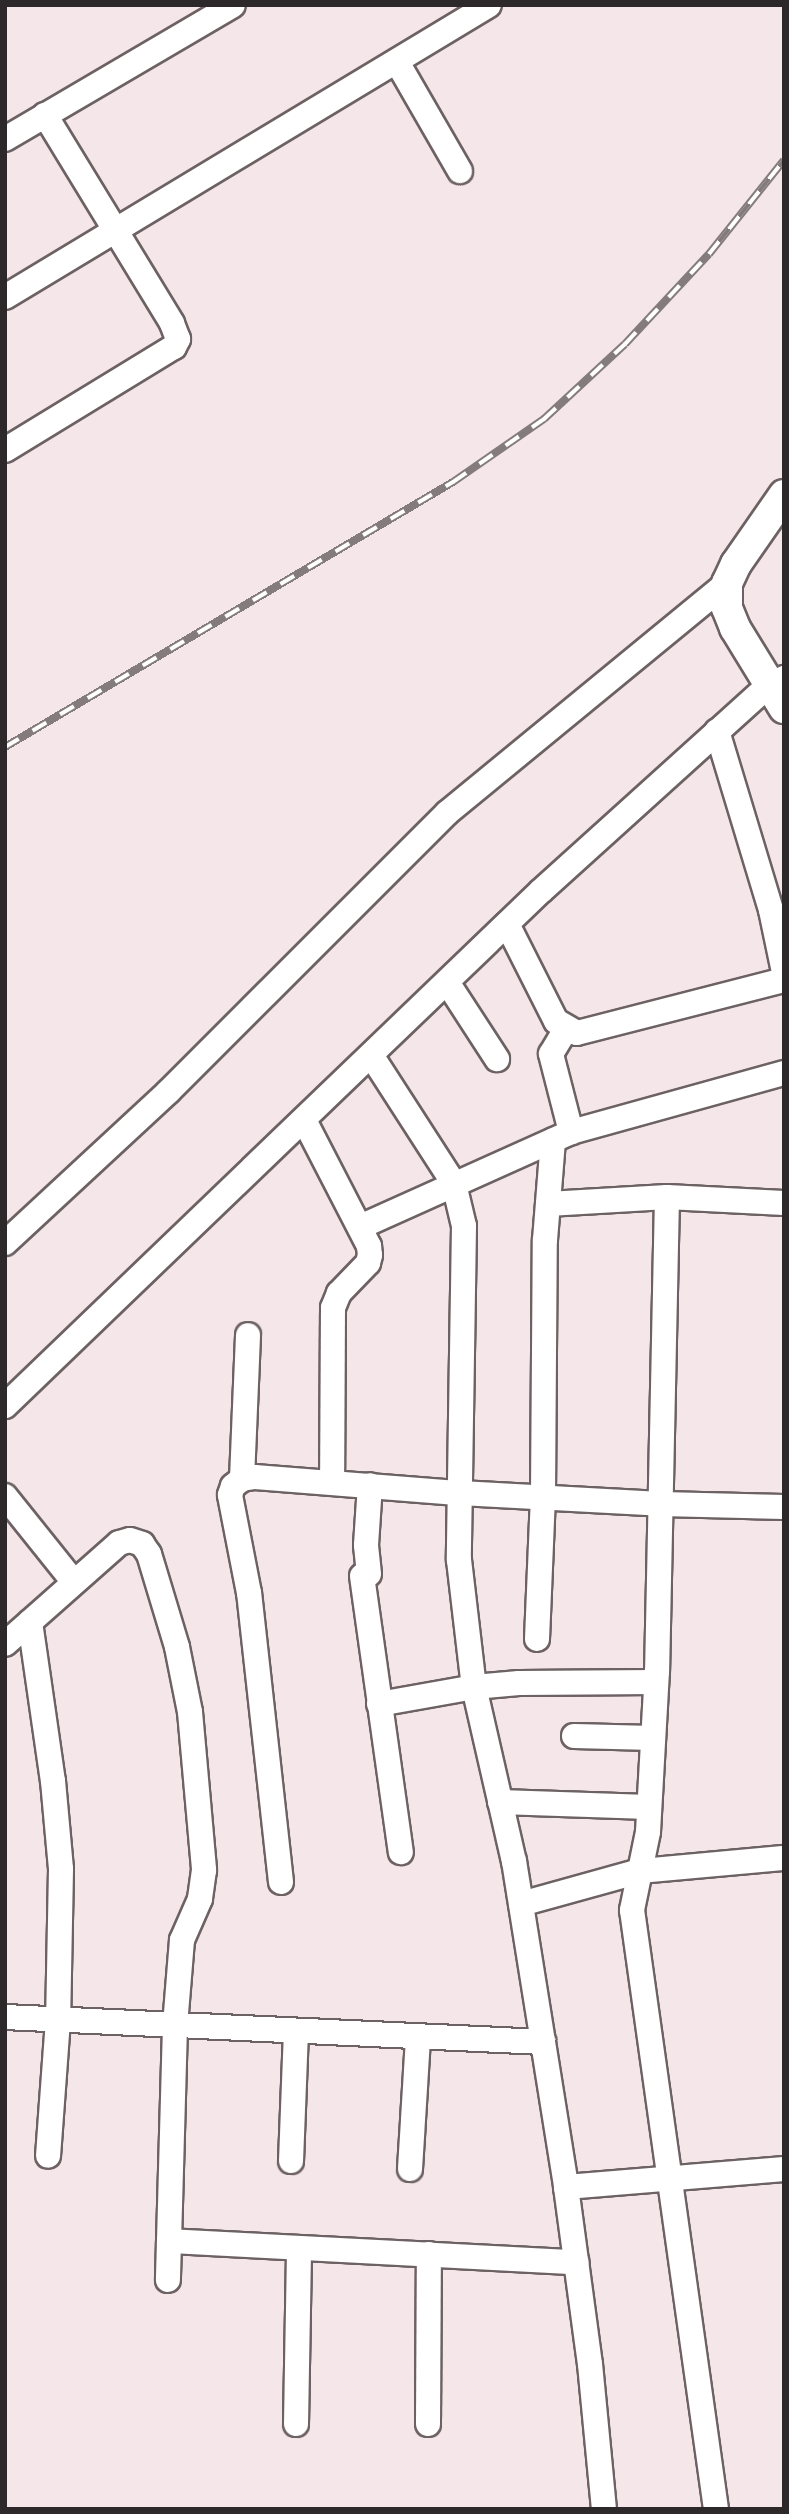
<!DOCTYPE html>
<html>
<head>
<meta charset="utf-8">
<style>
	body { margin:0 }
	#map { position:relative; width:789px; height:2514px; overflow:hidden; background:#f5e7e9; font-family:"PT Sans",sans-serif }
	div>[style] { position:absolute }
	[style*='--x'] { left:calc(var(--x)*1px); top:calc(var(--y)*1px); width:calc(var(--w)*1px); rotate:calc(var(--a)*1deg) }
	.roads { filter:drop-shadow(2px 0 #6d6263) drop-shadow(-2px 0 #6d6263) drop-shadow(0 2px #6d6263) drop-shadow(0 -2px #6d6263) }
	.minor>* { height:24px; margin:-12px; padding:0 12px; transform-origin:12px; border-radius:12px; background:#fff }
	.tertiary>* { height:30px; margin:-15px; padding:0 15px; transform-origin:15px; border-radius:15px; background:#fff }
	.rail>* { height:8px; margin-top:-4px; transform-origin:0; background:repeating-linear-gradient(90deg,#fff 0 16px,#847b7c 0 32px); box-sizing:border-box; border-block:2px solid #847b7c }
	span { translate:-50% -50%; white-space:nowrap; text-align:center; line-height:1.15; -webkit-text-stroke:7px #fff; paint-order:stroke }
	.frame { position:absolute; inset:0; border:7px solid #2d2829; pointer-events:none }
</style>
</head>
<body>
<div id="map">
	<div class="roads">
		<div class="minor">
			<i style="--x:397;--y:62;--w:126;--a:60"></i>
			<i style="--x:5;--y:139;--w:264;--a:-30.4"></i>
			<i style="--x:5;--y:297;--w:565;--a:-31.1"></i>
			<i style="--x:5;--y:450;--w:198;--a:-31.4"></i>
			<i style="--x:174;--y:347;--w:9;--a:-63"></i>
			<i style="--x:178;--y:339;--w:17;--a:-111"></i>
			<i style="--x:172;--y:323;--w:244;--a:-121.4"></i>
			<i style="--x:717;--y:731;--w:187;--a:73.2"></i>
			<i style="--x:771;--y:910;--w:63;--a:78.2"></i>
			<i style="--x:507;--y:924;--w:109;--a:63.2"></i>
			<i style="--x:556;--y:1021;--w:24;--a:30"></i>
			<i style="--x:577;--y:1033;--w:214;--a:-14.4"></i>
			<i style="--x:447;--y:982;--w:92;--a:57"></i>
			<i style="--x:566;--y:1029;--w:29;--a:121"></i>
			<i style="--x:551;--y:1054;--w:81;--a:75.6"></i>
			<i style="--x:371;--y:1055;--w:153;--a:57.2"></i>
			<i style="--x:454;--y:1184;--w:43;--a:76.6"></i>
			<i style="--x:464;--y:1226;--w:334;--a:90.9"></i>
			<i style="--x:459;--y:1560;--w:128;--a:83.3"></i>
			<i style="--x:474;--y:1687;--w:179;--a:77.1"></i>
			<i style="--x:514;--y:1861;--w:330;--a:80.9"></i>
			<i style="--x:566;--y:2187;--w:179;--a:82.3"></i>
			<i style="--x:590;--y:2364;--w:146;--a:84.5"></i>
			<i style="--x:304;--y:1120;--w:142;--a:62.7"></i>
			<i style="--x:369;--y:1246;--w:9;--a:84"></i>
			<i style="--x:370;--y:1255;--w:8;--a:104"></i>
			<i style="--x:368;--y:1263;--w:42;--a:134"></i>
			<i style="--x:339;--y:1293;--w:16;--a:112"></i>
			<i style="--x:333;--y:1308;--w:174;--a:90.3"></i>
			<i style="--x:667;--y:1197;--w:474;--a:91.2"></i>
			<i style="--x:657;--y:1671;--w:161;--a:93.2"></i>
			<i style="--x:648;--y:1832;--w:80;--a:101.6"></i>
			<i style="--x:632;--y:1910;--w:605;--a:82.02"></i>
			<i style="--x:548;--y:1204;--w:119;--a:-3.4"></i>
			<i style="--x:667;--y:1197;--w:117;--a:2.9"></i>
			<i style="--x:360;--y:1227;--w:231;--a:-24.2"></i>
			<i style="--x:571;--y:1132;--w:221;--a:-15.5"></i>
			<i style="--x:5;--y:1243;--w:222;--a:-42.8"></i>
			<i style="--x:168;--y:1092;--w:395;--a:-45"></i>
			<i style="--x:447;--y:813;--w:362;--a:-39.4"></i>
			<i style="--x:5;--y:1406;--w:743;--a:-43.86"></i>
			<i style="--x:541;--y:891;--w:307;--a:-42.1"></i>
			<i style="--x:769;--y:685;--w:17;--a:-25"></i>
			<i style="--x:242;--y:1479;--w:144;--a:-87.6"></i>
			<i style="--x:5;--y:1496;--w:110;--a:51.3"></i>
			<i style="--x:369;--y:1574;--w:29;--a:-96"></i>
			<i style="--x:366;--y:1545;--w:60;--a:-86.2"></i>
			<i style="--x:362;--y:1576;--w:279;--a:82"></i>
			<i style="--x:30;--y:1622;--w:161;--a:81.8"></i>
			<i style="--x:53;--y:1781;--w:88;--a:84.8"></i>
			<i style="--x:61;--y:1869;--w:151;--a:91.1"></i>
			<i style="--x:58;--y:2020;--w:136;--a:94.2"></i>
			<i style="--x:537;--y:1639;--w:143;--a:-87.6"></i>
			<i style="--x:543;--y:1496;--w:256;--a:-89.6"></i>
			<i style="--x:545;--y:1240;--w:100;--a:-85.4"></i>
			<i style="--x:5;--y:1644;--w:152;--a:-41.5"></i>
			<i style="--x:119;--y:1543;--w:11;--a:-15"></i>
			<i style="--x:130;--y:1540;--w:13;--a:18"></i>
			<i style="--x:142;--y:1544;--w:12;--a:55"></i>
			<i style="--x:149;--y:1554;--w:97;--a:73.2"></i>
			<i style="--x:177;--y:1647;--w:66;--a:78.7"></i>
			<i style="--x:190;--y:1712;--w:159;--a:84.9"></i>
			<i style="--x:204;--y:1870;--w:29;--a:98"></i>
			<i style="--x:200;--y:1899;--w:45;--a:113.7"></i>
			<i style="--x:182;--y:1940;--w:86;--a:94.7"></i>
			<i style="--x:175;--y:2026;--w:254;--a:91.6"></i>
			<i style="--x:379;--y:1704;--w:97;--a:-10.1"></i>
			<i style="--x:474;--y:1687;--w:45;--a:-5.1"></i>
			<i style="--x:519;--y:1683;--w:137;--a:-0.4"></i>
			<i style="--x:574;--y:1736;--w:79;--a:1.5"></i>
			<i style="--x:500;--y:1802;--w:149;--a:1.9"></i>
			<i style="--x:281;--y:1882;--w:291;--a:-96.3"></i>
			<i style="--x:249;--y:1593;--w:100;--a:-101"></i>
			<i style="--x:230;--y:1495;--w:9;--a:-72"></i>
			<i style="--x:233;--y:1486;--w:11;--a:-38"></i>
			<i style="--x:242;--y:1479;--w:13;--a:-9"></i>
			<i style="--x:255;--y:1477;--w:206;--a:4.5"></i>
			<i style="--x:460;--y:1493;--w:201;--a:3.1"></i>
			<i style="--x:661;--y:1504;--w:123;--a:1.4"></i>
			<i style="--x:521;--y:1904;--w:123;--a:-15.5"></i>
			<i style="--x:640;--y:1871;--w:145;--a:-5.2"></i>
			<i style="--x:5;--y:2017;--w:539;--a:2.66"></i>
			<i style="--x:291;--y:2161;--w:129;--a:-87.8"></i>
			<i style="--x:410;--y:2169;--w:131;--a:-86.5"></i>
			<i style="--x:566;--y:2187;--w:219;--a:-4.7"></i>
			<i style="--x:169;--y:2241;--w:408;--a:3"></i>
			<i style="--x:296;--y:2424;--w:176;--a:-89"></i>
			<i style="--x:428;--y:2424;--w:170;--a:-89.7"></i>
		</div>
		<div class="tertiary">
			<i style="--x:784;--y:495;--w:84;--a:124.8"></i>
			<i style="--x:736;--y:564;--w:21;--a:115"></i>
			<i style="--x:727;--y:583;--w:25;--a:90"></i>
			<i style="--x:727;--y:608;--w:22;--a:68"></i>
			<i style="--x:735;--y:628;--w:94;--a:58.5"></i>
		</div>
	</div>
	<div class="rail">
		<i style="--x:5;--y:747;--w:521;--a:-30.61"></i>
		<i style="--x:453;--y:482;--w:111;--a:-34.7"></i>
		<i style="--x:544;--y:419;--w:110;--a:-42.8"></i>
		<i style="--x:625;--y:344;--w:123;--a:-47"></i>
		<i style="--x:709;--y:254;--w:120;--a:-51.4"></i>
	</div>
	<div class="frame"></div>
</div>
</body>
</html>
